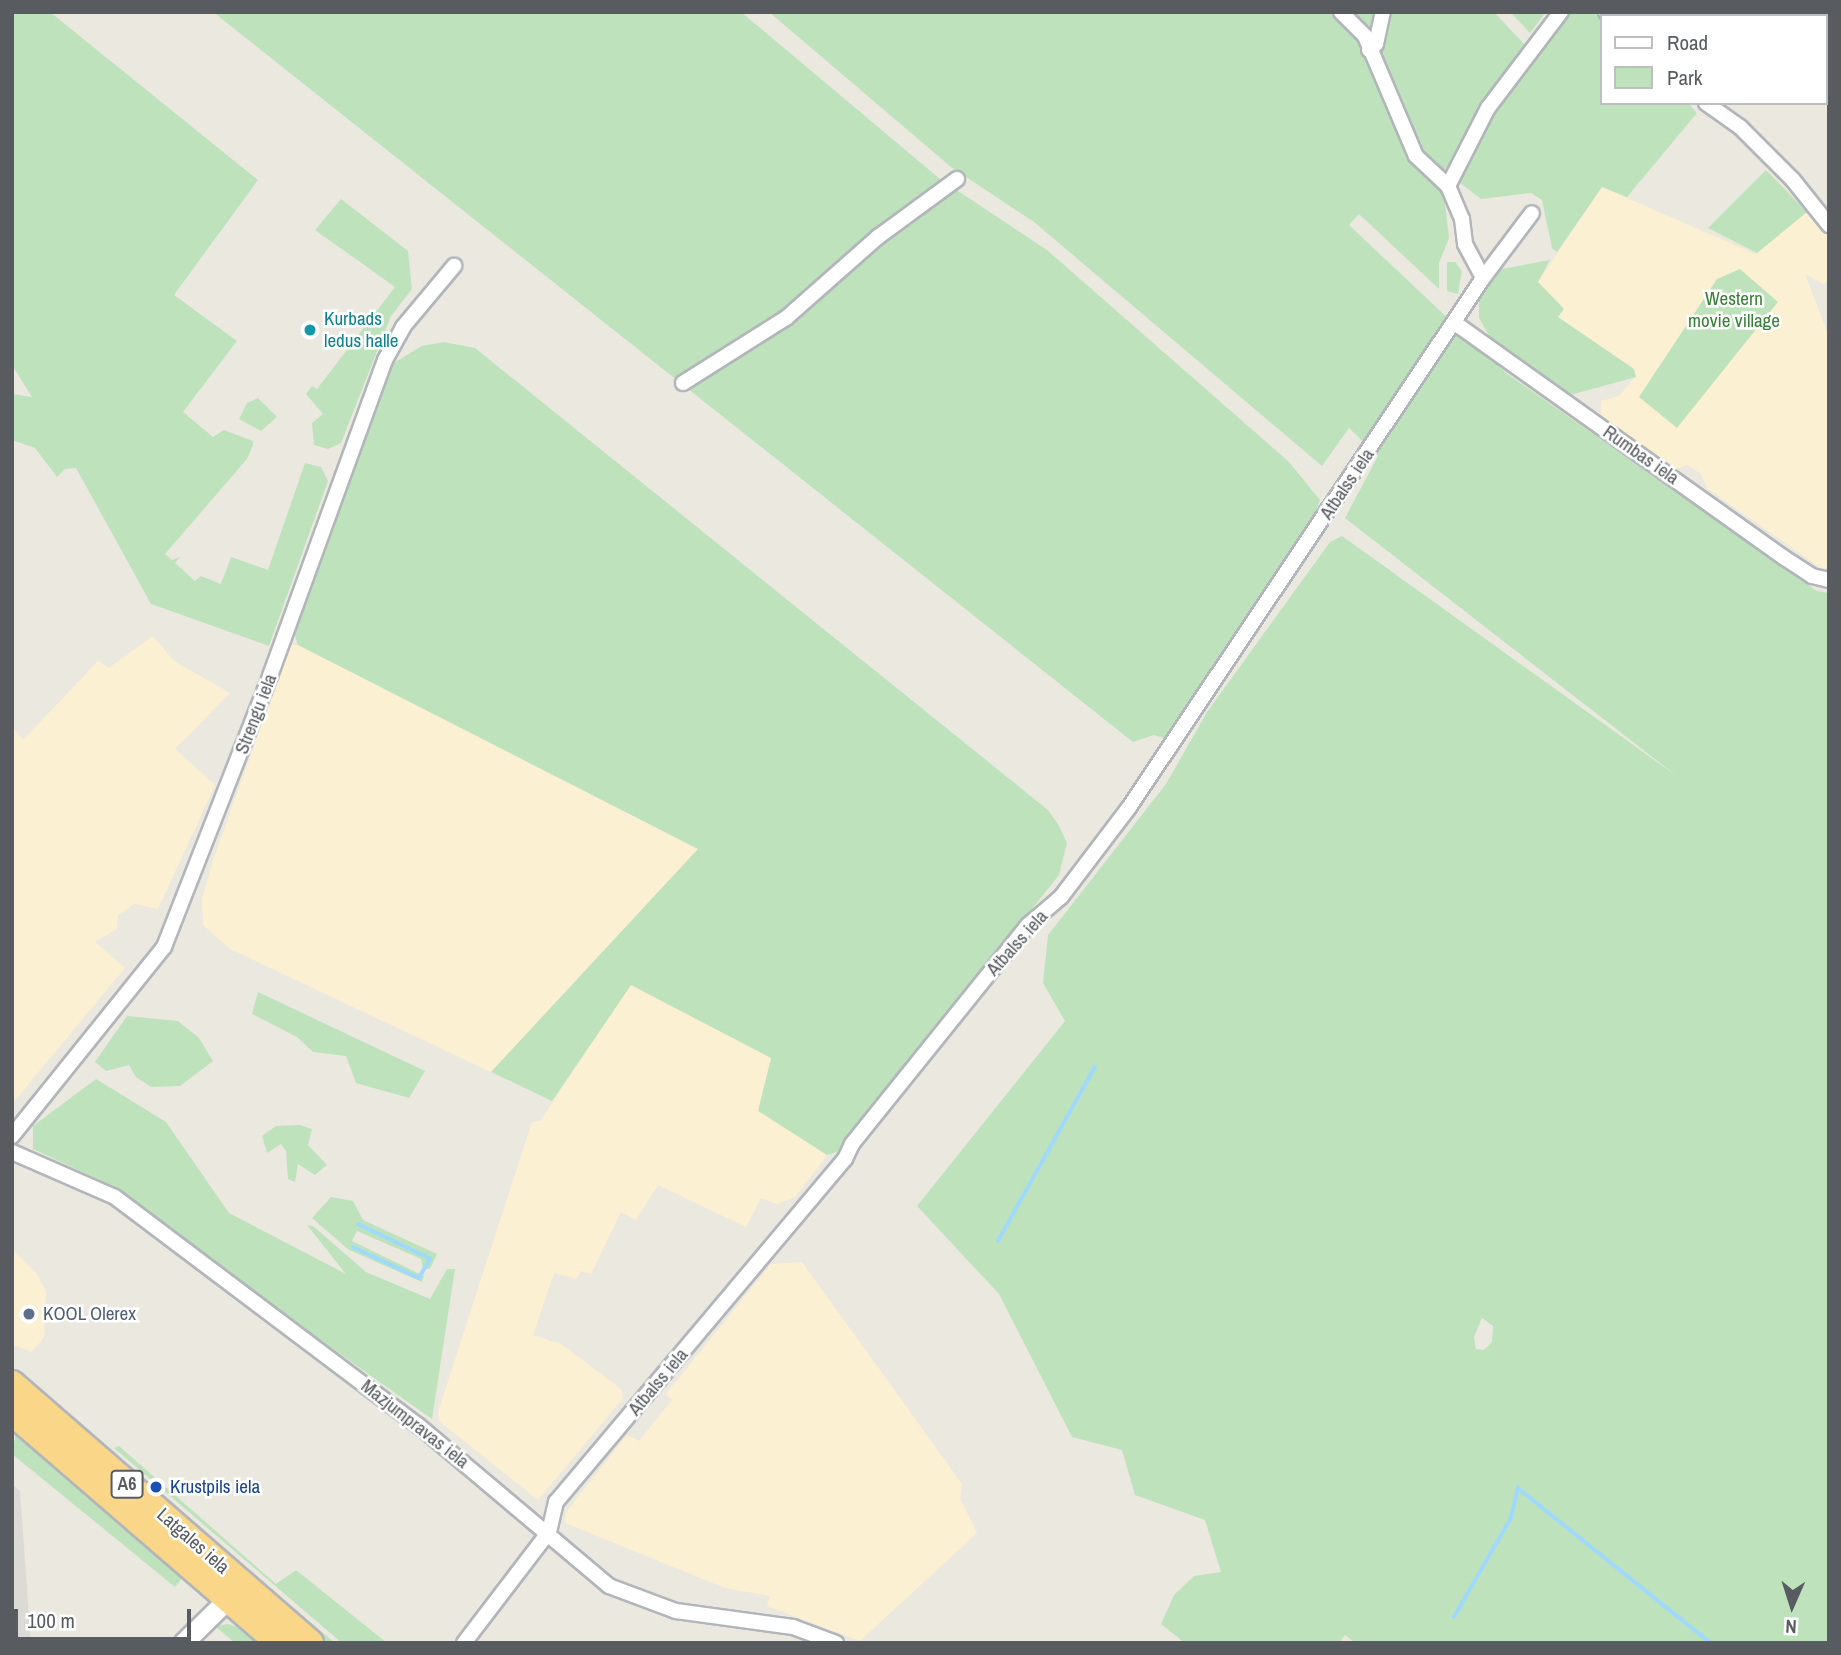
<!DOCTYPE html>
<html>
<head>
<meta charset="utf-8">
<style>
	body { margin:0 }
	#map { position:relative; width:1841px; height:1655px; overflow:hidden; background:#ebe8df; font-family:"Archivo Narrow",sans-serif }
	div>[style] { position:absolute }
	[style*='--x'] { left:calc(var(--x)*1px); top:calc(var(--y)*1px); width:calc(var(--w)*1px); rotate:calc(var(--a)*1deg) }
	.commercial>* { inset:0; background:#fcf0d3 }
	.industrial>* { inset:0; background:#dcdad4 }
	.green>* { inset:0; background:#bee3bc }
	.stream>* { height:3.5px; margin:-1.75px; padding:0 1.75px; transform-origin:1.75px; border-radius:1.75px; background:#9fd9fc }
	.roads { filter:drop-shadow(2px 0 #b2b6ba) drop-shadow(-2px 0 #b2b6ba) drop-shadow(0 2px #b2b6ba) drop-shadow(0 -2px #b2b6ba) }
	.street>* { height:14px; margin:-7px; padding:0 7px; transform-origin:7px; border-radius:7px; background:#fff }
	.secondary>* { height:19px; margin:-9.5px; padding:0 9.5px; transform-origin:9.5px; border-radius:9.5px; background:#fff }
	.highway>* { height:26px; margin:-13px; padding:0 13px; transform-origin:13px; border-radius:13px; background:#f9d688 }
	.dots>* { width:19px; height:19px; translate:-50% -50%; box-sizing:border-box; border:4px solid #fff; border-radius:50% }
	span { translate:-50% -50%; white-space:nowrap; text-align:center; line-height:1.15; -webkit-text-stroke:5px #fff; paint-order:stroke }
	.shield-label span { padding:2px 5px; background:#fff; border:2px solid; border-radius:5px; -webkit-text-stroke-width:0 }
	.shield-label { font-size:18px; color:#585c60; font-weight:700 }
	.park-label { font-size:19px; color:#378136 }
	.culture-label { font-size:19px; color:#0d838f }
	.left { translate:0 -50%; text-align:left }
	.street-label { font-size:19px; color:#585c60 }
	.service-label { font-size:19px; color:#4e5e75 }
	.transit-label { font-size:19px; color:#164399 }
	.frame { position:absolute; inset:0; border:14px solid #585c60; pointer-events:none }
	.legend { position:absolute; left:1600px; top:14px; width:228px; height:91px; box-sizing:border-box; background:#fff; border:2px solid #bcbebf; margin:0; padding:9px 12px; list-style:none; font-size:21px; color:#585c60 }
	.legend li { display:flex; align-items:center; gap:14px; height:35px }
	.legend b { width:35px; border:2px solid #bcbebf }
	.north { position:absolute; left:1757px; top:1571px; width:70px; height:70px; -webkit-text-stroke:5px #fff; paint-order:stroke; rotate:183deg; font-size:19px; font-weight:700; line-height:28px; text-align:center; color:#585c60 }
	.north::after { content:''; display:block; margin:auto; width:24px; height:32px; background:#585c60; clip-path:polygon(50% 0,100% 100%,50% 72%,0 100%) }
	.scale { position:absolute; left:14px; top:1609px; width:177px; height:32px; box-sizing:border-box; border:4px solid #585c60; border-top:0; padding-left:9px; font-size:21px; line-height:24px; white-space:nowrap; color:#585c60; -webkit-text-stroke:5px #fff; paint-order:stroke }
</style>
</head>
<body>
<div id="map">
	<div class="commercial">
		<i style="clip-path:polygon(1602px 187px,1755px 254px,1807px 212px,1829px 235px,1829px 279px,1824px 284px,1805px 274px,1829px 338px,1829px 568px,1821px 568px,1708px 489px,1700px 473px,1687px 465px,1673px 470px,1601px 416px,1601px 401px,1619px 396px,1635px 377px,1634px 369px,1558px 317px,1564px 308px,1538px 282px)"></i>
		<i style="clip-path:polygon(153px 636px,174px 661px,230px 693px,175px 749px,215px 785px,158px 909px,134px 904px,118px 915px,117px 929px,95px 942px,125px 968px,12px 1104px,12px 726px,23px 740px,98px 661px,109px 668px)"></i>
		<i style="clip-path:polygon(290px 645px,298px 645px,698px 849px,491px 1072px,230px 949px,203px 925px,202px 899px,213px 861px)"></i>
		<i style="clip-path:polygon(631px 985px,788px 1067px,832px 1149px,795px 1197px,777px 1204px,761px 1198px,746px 1227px,658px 1185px,636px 1220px,621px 1212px,591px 1274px,580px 1271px,577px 1279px,554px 1273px,533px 1335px,561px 1344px,621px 1389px,623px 1398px,538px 1500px,439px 1421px,438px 1412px,532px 1122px,540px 1121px)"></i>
		<i style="clip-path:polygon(12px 1249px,37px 1274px,46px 1291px,44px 1337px,32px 1352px,13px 1345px)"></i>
		<i style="clip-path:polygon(802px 1262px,962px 1484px,960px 1499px,977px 1533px,860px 1641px,767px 1606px,770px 1596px,725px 1588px,565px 1523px,566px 1512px,627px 1435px,639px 1441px,672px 1400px,666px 1394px,771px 1264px)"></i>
	</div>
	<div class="industrial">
		<i style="clip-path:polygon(12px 1484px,20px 1491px,31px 1643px,12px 1643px)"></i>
	</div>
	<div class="green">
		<i style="clip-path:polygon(12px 12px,50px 12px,258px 180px,174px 295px,237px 341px,183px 412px,213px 437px,224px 430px,253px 441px,253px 445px,247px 459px,165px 554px,172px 560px,180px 557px,175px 563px,195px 581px,201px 576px,221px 584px,231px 557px,268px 570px,305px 463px,321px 467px,328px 481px,269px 646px,151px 604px,76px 468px,65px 469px,57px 477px,35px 448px,12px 440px,12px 394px,32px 397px,12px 365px)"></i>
		<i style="clip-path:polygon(213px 12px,741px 12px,940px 179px,1047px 250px,1289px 462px,1320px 500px,1311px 523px,1167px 739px,1154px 735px,1133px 742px)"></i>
		<i style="clip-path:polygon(evenodd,769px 12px,1494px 12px,1526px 46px,1519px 57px,1529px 65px,1568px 12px,1602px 12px,1601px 103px,1688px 103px,1697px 113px,1627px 197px,1602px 187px,1557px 252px,1552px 248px,1542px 200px,1531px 193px,1481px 199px,1455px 179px,1444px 195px,1449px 238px,1439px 263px,1439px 289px,1359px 214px,1349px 225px,1506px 373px,1817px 591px,1829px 593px,1829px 1643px,1355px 1643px,1345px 1635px,1339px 1643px,1185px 1643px,1161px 1624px,1174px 1595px,1194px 1576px,1221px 1572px,1205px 1520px,1135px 1495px,1122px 1450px,1072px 1437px,999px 1294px,917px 1206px,1065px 1021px,1043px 983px,1048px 935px,1166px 784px,1207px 712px,1330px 542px,1342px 536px,1678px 777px,1345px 518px,1378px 456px,1349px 428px,1322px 466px,1034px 222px,951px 167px,769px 12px,1482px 1318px,1493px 1326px,1492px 1342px,1484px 1350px,1476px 1349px,1474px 1337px,1482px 1318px)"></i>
		<i style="clip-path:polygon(1510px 12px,1546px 12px,1530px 33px)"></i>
		<i style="clip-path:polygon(1766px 170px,1807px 212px,1757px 253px,1708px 228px)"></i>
		<i style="clip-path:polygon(341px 199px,408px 251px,412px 289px,391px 316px,341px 443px,328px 449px,314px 445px,312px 423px,323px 414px,306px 394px,312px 386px,317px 389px,395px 287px,315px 230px)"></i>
		<i style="clip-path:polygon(1550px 260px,1538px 282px,1564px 309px,1558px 317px,1634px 369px,1636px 377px,1570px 395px,1490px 337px,1479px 318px,1479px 299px,1496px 270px)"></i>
		<i style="clip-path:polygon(1447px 262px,1455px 262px,1462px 271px,1458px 294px,1447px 291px)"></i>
		<i style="clip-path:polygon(1740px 269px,1778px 302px,1677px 428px,1639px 397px,1717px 279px)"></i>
		<i style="clip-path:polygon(444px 342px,475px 348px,1048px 810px,1059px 826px,1067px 843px,1059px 875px,837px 1152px,827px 1155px,758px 1111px,771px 1058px,631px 985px,552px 1101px,491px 1072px,698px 849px,298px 645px,294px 633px,390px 365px,422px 346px)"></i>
		<i style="clip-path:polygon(258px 398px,277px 417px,261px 431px,239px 419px,247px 403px)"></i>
		<i style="clip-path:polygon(258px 992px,425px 1071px,409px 1098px,356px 1083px,346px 1056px,313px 1052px,297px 1037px,252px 1014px)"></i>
		<i style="clip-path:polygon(127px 1016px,178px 1021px,199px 1038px,213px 1061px,180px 1086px,151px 1087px,136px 1077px,129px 1065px,106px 1071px,95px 1062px)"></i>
		<i style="clip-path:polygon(96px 1079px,166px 1122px,229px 1213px,346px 1274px,307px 1225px,313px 1226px,366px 1272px,430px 1299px,447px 1269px,455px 1269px,432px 1419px,217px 1267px,119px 1189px,33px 1149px,33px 1126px)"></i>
		<i style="clip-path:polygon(300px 1125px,312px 1129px,308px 1145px,327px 1165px,315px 1175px,298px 1164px,295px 1182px,288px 1179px,286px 1151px,281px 1144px,267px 1153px,262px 1136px,276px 1126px)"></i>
		<i style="clip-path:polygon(331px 1197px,353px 1201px,363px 1220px,437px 1254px,430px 1269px,423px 1269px,421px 1259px,357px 1231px,352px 1241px,424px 1276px,422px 1282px,349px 1250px,312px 1218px)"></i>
		<i style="clip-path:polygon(16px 1433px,183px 1577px,175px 1587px,12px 1454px)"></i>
		<i style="clip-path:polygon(119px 1446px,276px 1584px,296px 1570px,387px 1643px,342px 1643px,114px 1448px)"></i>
		<i style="clip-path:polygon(223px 1552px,227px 1552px,335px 1643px,326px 1643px)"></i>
		<i style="clip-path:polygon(228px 1624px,244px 1629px,260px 1643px,235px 1643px,215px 1626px)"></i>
	</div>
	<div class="stream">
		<i style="--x:998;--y:1241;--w:199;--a:-60.9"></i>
		<i style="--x:353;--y:1247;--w:73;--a:25.2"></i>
		<i style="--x:419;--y:1278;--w:22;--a:-60"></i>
		<i style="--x:430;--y:1259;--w:79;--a:-154.4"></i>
		<i style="--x:1454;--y:1617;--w:114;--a:-60.1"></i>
		<i style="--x:1511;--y:1518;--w:31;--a:-77"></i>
		<i style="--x:1518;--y:1488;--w:248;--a:38.8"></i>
	</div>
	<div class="roads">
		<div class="street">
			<i style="--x:1341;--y:12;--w:34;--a:45"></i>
			<i style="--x:1365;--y:36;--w:130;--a:67"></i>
			<i style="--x:1416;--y:156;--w:44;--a:43.2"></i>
			<i style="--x:1448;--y:186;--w:36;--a:67"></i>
			<i style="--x:1462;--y:219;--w:25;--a:83"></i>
			<i style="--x:1465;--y:244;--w:38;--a:62"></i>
			<i style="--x:1606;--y:12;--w:5;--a:53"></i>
			<i style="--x:1369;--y:50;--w:9;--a:-41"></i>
			<i style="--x:1376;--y:44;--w:33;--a:-78"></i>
			<i style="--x:1706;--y:103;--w:42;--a:35.2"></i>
			<i style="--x:1740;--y:127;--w:75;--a:45"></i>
			<i style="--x:1793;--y:180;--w:58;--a:51.3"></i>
			<i style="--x:1448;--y:186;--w:88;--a:-62.9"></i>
			<i style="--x:1488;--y:108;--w:121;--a:-52.8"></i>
			<i style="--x:1455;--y:323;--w:403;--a:35.5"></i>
			<i style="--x:1783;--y:557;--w:35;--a:33"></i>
			<i style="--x:1812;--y:576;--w:17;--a:13"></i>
			<i style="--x:683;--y:383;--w:122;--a:-32.3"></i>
			<i style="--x:786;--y:318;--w:123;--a:-41.4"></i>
			<i style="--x:878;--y:237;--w:98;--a:-36.3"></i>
			<i style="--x:12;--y:1136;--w:243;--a:-51.2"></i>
			<i style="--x:164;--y:947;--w:291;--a:-68.6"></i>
			<i style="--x:270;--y:676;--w:336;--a:-70"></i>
			<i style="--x:385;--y:360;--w:38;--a:-61"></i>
			<i style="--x:403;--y:327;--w:80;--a:-50.1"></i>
			<i style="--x:12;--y:1152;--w:112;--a:23.6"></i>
			<i style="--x:115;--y:1197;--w:379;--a:37"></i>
			<i style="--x:418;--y:1425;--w:250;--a:40.1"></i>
			<i style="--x:609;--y:1586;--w:72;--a:20.5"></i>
			<i style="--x:676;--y:1611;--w:118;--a:7.8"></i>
			<i style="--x:793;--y:1627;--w:46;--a:20.4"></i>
			<i style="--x:464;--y:1643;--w:140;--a:-52.6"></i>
			<i style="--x:549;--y:1532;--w:31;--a:-77"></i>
			<i style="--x:556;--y:1502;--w:449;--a:-49.9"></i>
			<i style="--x:845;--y:1159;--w:17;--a:-65"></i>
			<i style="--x:852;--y:1144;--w:280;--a:-51.2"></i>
			<i style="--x:1027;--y:926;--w:45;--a:-40.5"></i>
			<i style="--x:1061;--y:897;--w:114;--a:-52.8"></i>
			<i style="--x:1130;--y:806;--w:635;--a:-56.23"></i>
			<i style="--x:1483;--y:278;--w:81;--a:-53"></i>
		</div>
		<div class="secondary">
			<i style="--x:183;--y:1643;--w:76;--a:-44.5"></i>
		</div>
		<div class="highway">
			<i style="--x:12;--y:1384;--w:395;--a:41"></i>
			<i style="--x:12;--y:1412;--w:354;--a:40.8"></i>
		</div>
	</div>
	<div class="dots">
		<i style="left:310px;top:330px;background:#0f9aa8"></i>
		<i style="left:29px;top:1314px;background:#5c6f8a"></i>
		<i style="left:156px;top:1487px;background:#1a4fb4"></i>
	</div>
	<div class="shield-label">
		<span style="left:127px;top:1484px">A6</span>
	</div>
	<div class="park-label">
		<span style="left:1734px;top:310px">Western<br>movie village</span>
	</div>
	<div class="culture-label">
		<span class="left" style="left:324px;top:330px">Kurbads<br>ledus halle</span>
	</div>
	<div class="street-label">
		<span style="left:1641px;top:455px;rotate:35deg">Rumbas iela</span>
		<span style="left:1347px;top:484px;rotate:-56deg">Atbalss iela</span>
		<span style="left:256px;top:714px;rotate:-69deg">Strengu iela</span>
		<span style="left:1017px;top:943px;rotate:-48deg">Atbalss iela</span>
		<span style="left:658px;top:1382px;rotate:-50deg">Atbalss iela</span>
		<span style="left:415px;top:1424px;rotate:38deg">Mazjumpravas iela</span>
		<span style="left:193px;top:1541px;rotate:41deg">Latgales iela</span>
	</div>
	<div class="service-label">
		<span class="left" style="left:43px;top:1314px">KOOL Olerex</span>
	</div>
	<div class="transit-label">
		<span class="left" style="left:170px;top:1487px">Krustpils iela</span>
	</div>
	<div class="frame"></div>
	<ul class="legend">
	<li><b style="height:9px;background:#fff"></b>Road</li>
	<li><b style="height:19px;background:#bee3bc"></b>Park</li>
	</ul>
	<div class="north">N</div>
	<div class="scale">100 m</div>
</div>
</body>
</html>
